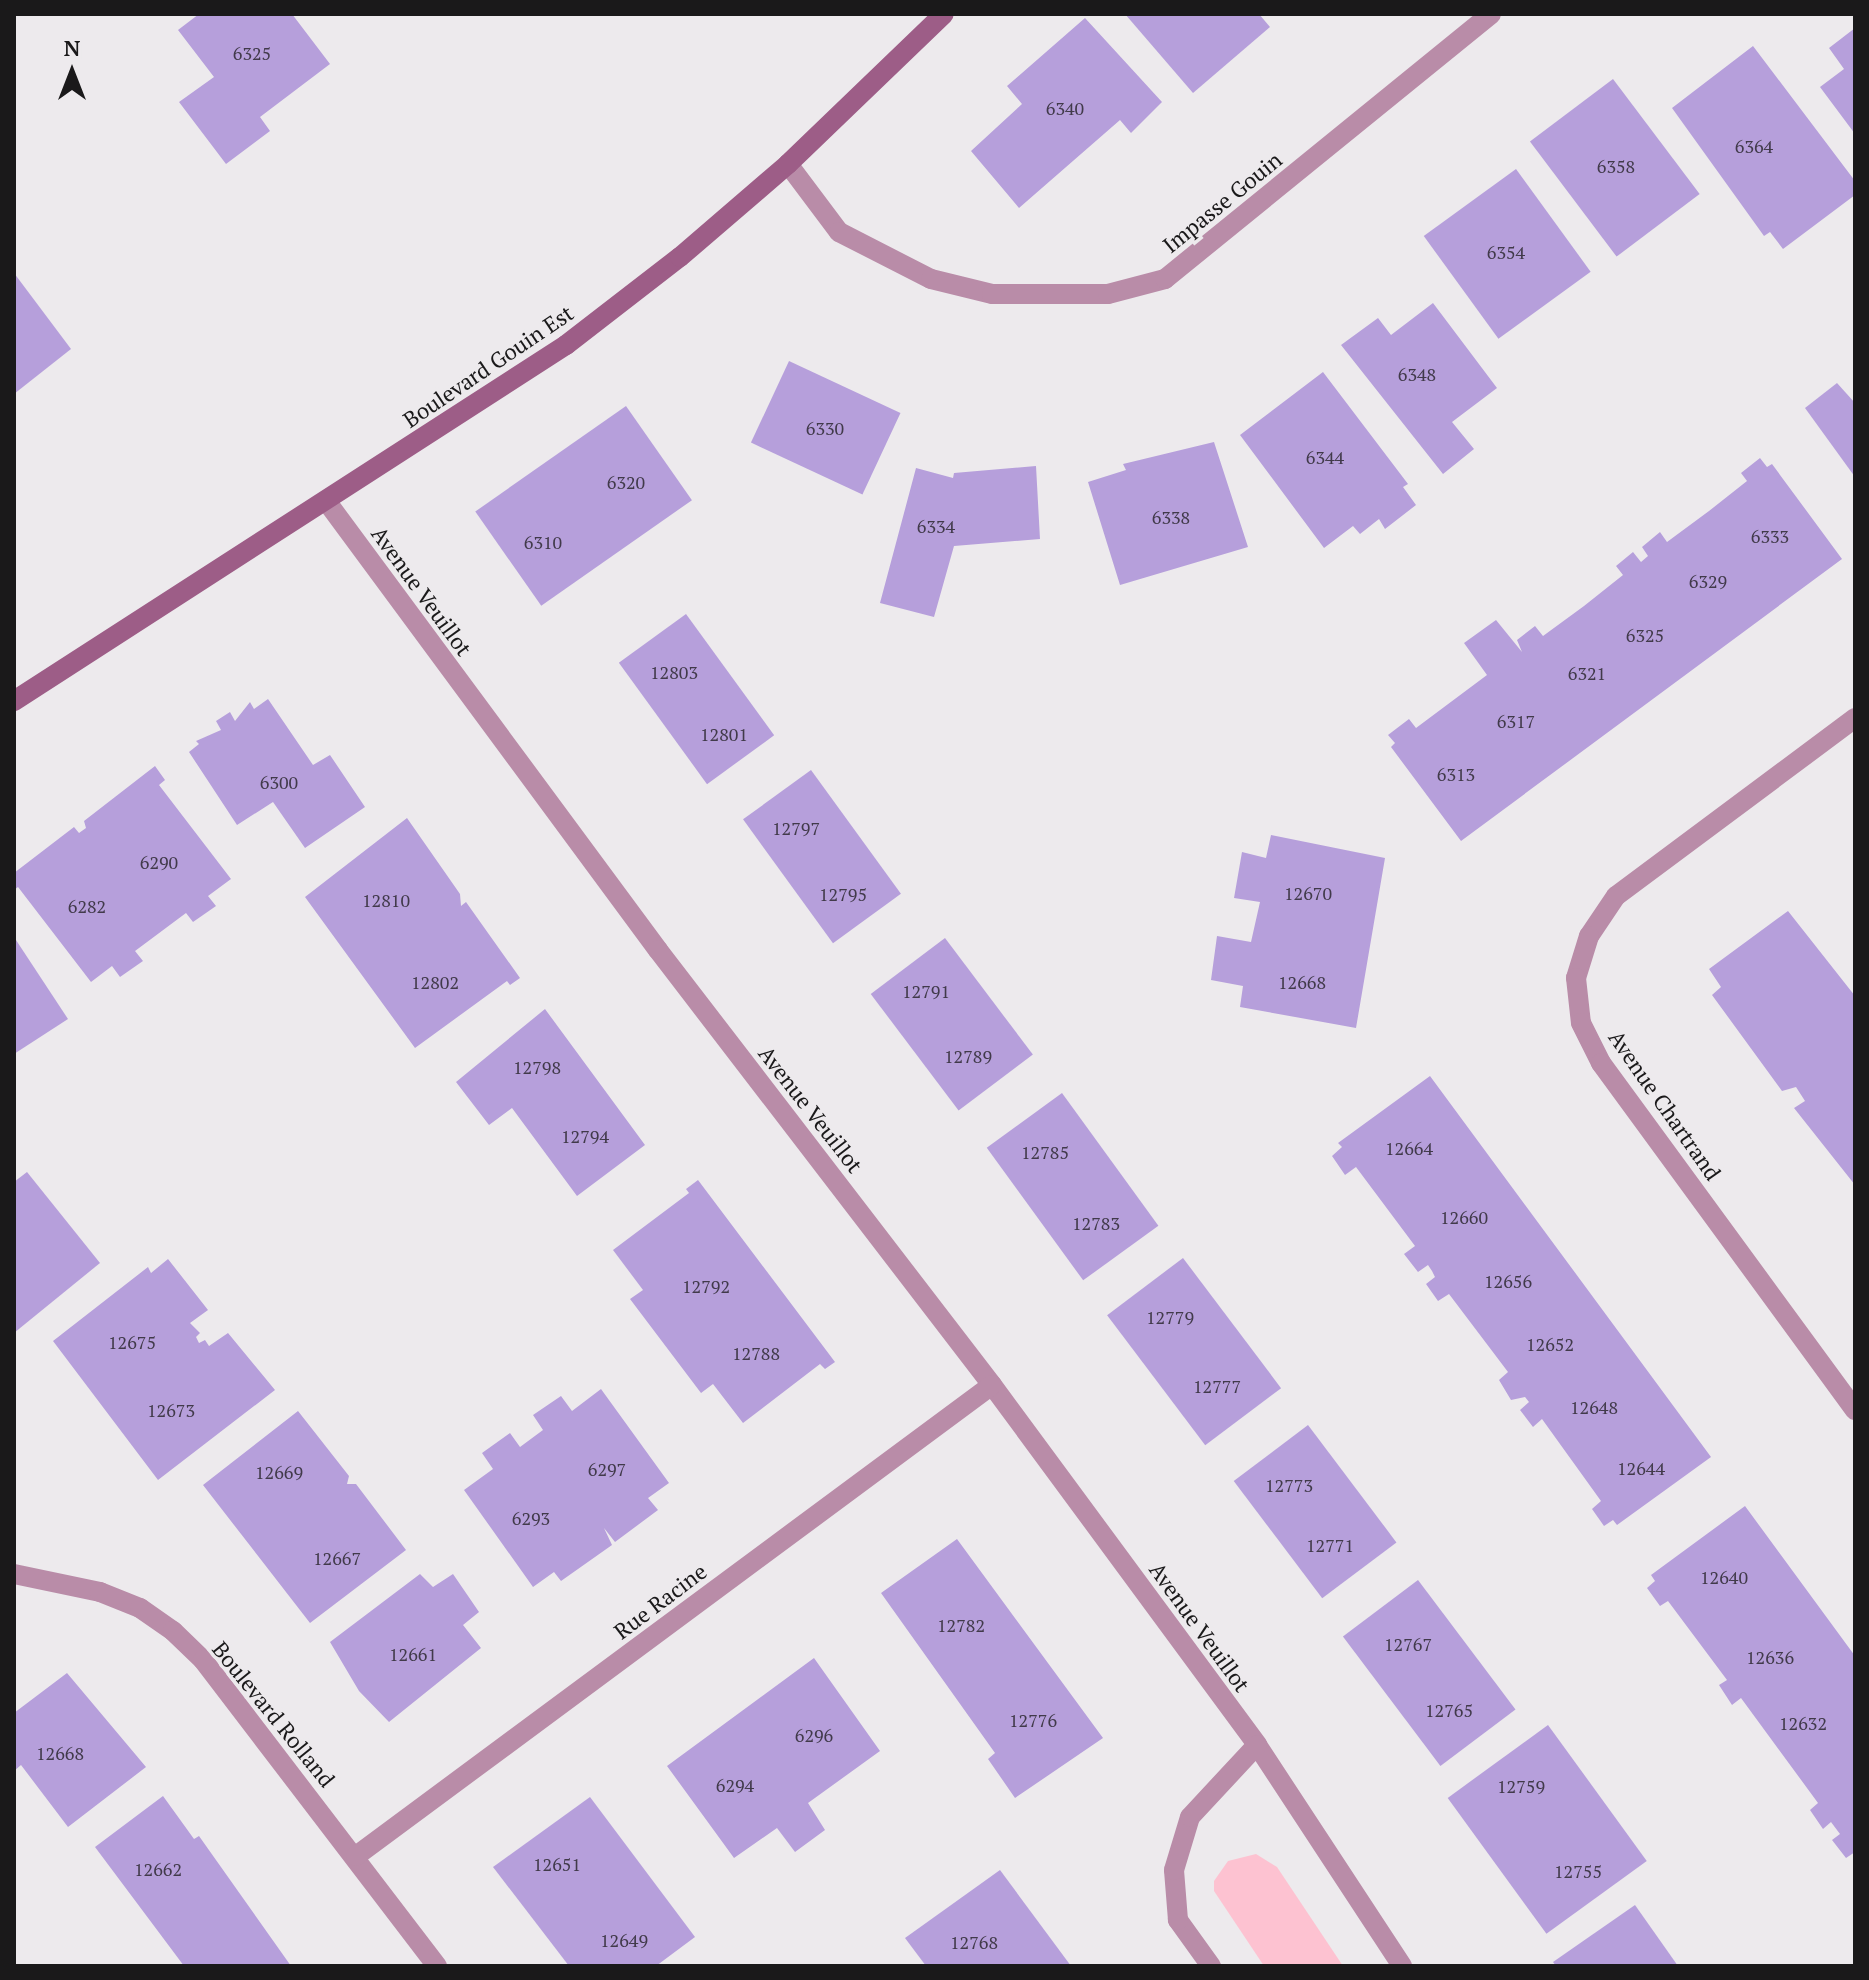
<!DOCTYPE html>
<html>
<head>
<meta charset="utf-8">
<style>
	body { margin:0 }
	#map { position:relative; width:1869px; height:1980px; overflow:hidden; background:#edeaed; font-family:"PT Serif",serif }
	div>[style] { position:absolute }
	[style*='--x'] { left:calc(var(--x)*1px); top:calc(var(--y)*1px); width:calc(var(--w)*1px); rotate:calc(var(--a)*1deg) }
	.green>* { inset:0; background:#fdc2d1 }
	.building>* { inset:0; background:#b69fdb; transform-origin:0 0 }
	.street>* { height:20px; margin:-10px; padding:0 10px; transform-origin:10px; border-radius:10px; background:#b98ca8 }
	.secondary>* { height:20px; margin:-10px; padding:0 10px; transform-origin:10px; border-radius:10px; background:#9d5d87 }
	span { translate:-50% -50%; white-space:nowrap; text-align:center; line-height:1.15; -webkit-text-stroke:7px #edeaed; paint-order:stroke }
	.number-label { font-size:18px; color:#413a4a }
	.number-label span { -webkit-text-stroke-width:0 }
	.street-label { font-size:22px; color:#1a191a }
	.frame { position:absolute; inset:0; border:16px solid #1a191a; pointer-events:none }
	.north { position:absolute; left:32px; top:32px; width:80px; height:80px; -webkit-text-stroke:6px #edeaed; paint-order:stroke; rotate:0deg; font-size:22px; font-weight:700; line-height:32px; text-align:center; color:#1a191a }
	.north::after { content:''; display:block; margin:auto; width:28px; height:36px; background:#1a191a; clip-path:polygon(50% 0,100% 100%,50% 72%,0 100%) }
</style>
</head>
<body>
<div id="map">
	<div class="green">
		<i style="clip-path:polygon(1256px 1854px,1277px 1867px,1343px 1966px,1264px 1966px,1214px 1891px,1214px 1881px,1228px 1861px)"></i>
	</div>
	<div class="building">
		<i style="clip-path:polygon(199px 14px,292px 14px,330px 64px,260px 117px,270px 131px,226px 164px,179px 102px,214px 77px,178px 30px)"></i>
		<i style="clip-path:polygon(1125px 14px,1259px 14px,1270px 27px,1193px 93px)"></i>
		<i style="clip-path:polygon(1085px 18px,1162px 102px,1131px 133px,1120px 120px,1019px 208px,971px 151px,1022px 104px,1007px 86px)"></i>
		<i style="clip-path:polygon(1855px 28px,1855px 134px,1820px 87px,1844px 69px,1829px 48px)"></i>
		<i style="clip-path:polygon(1753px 46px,1855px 181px,1855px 195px,1783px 249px,1770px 232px,1764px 236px,1672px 108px)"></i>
		<i style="left:1613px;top:79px;width:144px;height:104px;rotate:53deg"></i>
		<i style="left:1516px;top:169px;width:127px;height:114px;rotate:54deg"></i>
		<i style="clip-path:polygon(14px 273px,71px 349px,14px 394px)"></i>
		<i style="clip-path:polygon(1433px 303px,1497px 388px,1452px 422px,1474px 449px,1443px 474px,1341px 345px,1378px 318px,1391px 335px)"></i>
		<i style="left:789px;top:361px;width:123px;height:90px;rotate:25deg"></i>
		<i style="clip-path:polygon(1323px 372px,1408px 484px,1403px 487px,1416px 505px,1385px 529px,1379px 519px,1360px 534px,1353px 526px,1324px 548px,1240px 435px)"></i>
		<i style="clip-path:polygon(1837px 383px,1855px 403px,1855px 477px,1805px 408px)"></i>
		<i style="left:626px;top:406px;width:115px;height:184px;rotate:55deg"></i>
		<i style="clip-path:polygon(1214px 442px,1248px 547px,1120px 585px,1088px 482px,1126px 470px,1123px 464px)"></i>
		<i style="clip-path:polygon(1760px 458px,1767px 467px,1772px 464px,1842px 559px,1461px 841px,1391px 747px,1395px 743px,1388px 735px,1409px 719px,1416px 728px,1487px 675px,1464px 643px,1496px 620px,1522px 652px,1517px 640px,1535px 626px,1543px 636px,1584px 606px,1623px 575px,1616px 566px,1633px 552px,1641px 562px,1648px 556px,1642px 547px,1660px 532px,1667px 542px,1709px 511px,1747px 481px,1741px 473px)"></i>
		<i style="clip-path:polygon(1036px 466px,1040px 539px,954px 546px,934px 617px,880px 603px,916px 468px,953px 478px,954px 473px)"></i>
		<i style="left:686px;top:614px;width:150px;height:83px;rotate:54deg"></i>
		<i style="clip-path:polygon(268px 699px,313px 765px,330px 755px,365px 807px,305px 848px,273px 802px,237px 825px,189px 752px,199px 744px,196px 741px,221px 730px,216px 721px,230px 712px,235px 721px,250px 702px,254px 709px)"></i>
		<i style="clip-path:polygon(155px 766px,165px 780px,159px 785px,231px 879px,208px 896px,216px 906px,193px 922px,186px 913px,135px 951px,143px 961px,120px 977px,112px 966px,91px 982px,18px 887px,14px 890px,14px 873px,74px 827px,79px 833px,86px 828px,84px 821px)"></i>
		<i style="left:811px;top:770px;width:153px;height:84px;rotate:54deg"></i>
		<i style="clip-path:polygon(407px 818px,460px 894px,461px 906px,466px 902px,520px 978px,510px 985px,507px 981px,415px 1048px,305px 897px)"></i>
		<i style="clip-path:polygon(1271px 835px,1385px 858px,1356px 1028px,1240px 1007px,1243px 986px,1211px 980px,1217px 936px,1251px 942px,1260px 902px,1234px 898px,1242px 852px,1266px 858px)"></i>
		<i style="clip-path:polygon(1788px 911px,1855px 996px,1855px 1185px,1794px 1108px,1805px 1101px,1796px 1087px,1782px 1091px,1712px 995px,1721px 987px,1709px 969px)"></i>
		<i style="clip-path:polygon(14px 937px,68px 1019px,14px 1054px)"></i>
		<i style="left:945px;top:938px;width:146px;height:93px;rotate:53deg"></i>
		<i style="clip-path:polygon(545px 1009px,645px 1145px,577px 1196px,512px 1108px,489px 1125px,456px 1082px)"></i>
		<i style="clip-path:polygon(1430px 1076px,1711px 1457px,1617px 1525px,1613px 1520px,1604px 1526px,1592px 1509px,1601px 1501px,1542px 1419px,1533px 1427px,1520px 1410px,1529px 1402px,1525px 1397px,1511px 1400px,1499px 1380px,1508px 1372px,1449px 1294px,1438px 1301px,1426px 1284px,1435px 1277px,1432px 1271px,1428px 1265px,1418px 1272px,1404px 1254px,1415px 1246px,1356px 1167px,1345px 1175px,1332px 1156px,1342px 1147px,1338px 1143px)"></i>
		<i style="left:1062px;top:1093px;width:164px;height:93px;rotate:54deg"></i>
		<i style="clip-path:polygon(27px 1172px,100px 1263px,14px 1333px,14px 1182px)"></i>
		<i style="clip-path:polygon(698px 1180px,835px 1362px,825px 1369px,820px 1364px,743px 1423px,713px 1384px,701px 1393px,630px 1299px,643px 1290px,613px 1250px,689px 1193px,686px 1189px)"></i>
		<i style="left:1183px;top:1258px;width:163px;height:95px;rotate:53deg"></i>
		<i style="clip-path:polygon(168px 1259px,208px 1310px,190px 1323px,200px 1333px,196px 1337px,199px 1343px,205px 1340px,209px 1346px,228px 1333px,275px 1390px,158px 1480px,53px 1341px,148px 1267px,151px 1273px)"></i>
		<i style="clip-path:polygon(601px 1389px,669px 1483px,648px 1498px,658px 1510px,615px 1542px,604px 1528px,612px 1545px,561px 1581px,554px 1572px,533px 1587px,464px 1490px,493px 1469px,482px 1453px,510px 1433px,520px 1447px,543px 1430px,533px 1415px,561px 1396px,572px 1411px)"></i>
		<i style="clip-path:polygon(298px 1411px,349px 1476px,347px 1484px,356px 1484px,406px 1550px,310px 1623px,203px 1485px)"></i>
		<i style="left:1308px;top:1425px;width:147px;height:93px;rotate:53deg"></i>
		<i style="clip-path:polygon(1745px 1506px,1855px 1656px,1855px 1852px,1846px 1858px,1832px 1840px,1840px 1834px,1831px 1822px,1823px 1829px,1810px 1810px,1818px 1803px,1741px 1698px,1732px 1705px,1719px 1685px,1727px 1680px,1668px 1601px,1660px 1606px,1647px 1588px,1655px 1581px,1651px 1575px)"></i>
		<i style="clip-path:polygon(957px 1539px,1103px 1738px,1015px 1798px,988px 1759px,995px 1753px,881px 1593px)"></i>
		<i style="clip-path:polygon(420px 1574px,433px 1587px,453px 1574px,479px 1612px,463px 1625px,481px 1648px,389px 1722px,359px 1691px,330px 1642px)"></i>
		<i style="left:1418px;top:1580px;width:162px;height:94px;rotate:53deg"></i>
		<i style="clip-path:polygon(814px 1658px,880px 1751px,808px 1803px,825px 1830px,795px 1852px,777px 1828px,734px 1858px,667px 1766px)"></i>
		<i style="clip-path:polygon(67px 1673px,146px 1767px,68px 1827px,21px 1765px,14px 1771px,14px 1713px)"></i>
		<i style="left:1548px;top:1725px;width:168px;height:124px;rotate:54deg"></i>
		<i style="clip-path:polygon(163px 1796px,194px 1839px,199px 1836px,291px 1966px,184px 1966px,95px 1847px)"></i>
		<i style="clip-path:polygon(590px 1797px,695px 1937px,656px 1966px,569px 1966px,493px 1867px)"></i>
		<i style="clip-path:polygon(1000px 1870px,1071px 1966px,926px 1966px,905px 1938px)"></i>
		<i style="clip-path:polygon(1635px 1905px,1678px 1966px,1556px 1966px,1553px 1962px)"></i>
	</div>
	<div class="street">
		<i style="--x:788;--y:164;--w:85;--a:53.1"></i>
		<i style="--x:839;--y:232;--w:103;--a:27.1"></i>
		<i style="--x:931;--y:279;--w:63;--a:13.8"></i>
		<i style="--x:992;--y:294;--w:116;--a:0"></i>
		<i style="--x:1108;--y:294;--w:59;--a:-14.7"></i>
		<i style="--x:1165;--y:279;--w:420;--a:-39.1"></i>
		<i style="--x:327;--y:502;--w:557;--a:53.54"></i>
		<i style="--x:658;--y:950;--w:548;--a:52.48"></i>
		<i style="--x:992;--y:1385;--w:447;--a:53.6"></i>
		<i style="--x:1257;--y:1745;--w:264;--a:56.7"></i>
		<i style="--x:1855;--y:718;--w:298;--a:143.3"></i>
		<i style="--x:1616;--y:896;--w:48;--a:124"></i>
		<i style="--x:1589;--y:936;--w:44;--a:107.2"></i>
		<i style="--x:1576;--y:978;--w:45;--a:83.7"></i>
		<i style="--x:1581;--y:1023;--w:45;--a:63.4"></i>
		<i style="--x:1601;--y:1063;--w:430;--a:53.8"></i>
		<i style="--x:14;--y:1574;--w:88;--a:11.8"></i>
		<i style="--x:100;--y:1592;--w:43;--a:21.8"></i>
		<i style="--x:140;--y:1608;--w:40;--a:34.9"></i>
		<i style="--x:173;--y:1631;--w:42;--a:44"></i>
		<i style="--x:203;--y:1660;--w:385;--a:52.6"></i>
		<i style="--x:356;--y:1856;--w:791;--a:-36.52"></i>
		<i style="--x:1211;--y:1966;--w:57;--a:-125.7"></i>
		<i style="--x:1178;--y:1920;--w:50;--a:-94.6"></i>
		<i style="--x:1174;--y:1870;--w:55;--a:-73.2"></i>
		<i style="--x:1190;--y:1817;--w:98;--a:-47.1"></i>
	</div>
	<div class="secondary">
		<i style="--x:14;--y:701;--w:657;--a:-32.82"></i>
		<i style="--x:566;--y:345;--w:144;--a:-37.7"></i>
		<i style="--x:680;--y:257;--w:143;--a:-40.7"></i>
		<i style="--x:788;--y:164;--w:216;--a:-43.9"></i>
	</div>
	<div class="number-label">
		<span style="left:252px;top:53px">6325</span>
		<span style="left:1065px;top:108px">6340</span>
		<span style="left:1754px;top:146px">6364</span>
		<span style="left:1616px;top:166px">6358</span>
		<span style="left:1506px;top:252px">6354</span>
		<span style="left:1417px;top:374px">6348</span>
		<span style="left:825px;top:428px">6330</span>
		<span style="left:1325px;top:457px">6344</span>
		<span style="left:626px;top:482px">6320</span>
		<span style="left:1171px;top:517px">6338</span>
		<span style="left:936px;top:526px">6334</span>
		<span style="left:1770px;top:536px">6333</span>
		<span style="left:543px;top:542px">6310</span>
		<span style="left:1708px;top:581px">6329</span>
		<span style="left:1645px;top:635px">6325</span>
		<span style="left:674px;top:672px">12803</span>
		<span style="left:1587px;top:673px">6321</span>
		<span style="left:1516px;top:721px">6317</span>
		<span style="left:724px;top:734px">12801</span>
		<span style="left:1456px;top:774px">6313</span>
		<span style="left:279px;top:782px">6300</span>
		<span style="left:796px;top:828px">12797</span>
		<span style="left:159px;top:862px">6290</span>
		<span style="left:1308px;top:893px">12670</span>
		<span style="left:843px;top:894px">12795</span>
		<span style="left:386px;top:900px">12810</span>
		<span style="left:87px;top:906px">6282</span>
		<span style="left:435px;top:982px">12802</span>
		<span style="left:1302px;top:982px">12668</span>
		<span style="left:926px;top:991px">12791</span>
		<span style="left:968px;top:1056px">12789</span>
		<span style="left:537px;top:1067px">12798</span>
		<span style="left:585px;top:1136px">12794</span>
		<span style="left:1409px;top:1148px">12664</span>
		<span style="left:1045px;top:1152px">12785</span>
		<span style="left:1464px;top:1217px">12660</span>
		<span style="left:1096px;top:1223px">12783</span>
		<span style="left:1508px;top:1281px">12656</span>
		<span style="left:706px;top:1286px">12792</span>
		<span style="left:1170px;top:1317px">12779</span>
		<span style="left:132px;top:1342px">12675</span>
		<span style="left:1550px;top:1344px">12652</span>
		<span style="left:756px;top:1353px">12788</span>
		<span style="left:1217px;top:1386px">12777</span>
		<span style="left:1594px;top:1407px">12648</span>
		<span style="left:171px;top:1410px">12673</span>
		<span style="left:1641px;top:1468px">12644</span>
		<span style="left:607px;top:1469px">6297</span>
		<span style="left:279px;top:1472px">12669</span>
		<span style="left:1289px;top:1485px">12773</span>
		<span style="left:531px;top:1518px">6293</span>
		<span style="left:1330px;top:1545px">12771</span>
		<span style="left:337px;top:1558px">12667</span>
		<span style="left:1724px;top:1577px">12640</span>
		<span style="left:961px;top:1625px">12782</span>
		<span style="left:1408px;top:1644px">12767</span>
		<span style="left:413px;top:1654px">12661</span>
		<span style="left:1770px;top:1657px">12636</span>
		<span style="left:1449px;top:1710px">12765</span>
		<span style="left:1033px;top:1720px">12776</span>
		<span style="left:1803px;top:1723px">12632</span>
		<span style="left:814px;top:1735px">6296</span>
		<span style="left:60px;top:1753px">12668</span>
		<span style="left:735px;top:1785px">6294</span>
		<span style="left:1521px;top:1786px">12759</span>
		<span style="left:557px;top:1864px">12651</span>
		<span style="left:158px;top:1869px">12662</span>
		<span style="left:1578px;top:1871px">12755</span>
		<span style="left:624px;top:1940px">12649</span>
		<span style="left:974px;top:1942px">12768</span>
	</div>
	<div class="street-label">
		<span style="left:1222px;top:202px;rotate:-39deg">Impasse Gouin</span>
		<span style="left:488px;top:366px;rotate:-34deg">Boulevard Gouin Est</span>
		<span style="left:422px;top:591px;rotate:54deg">Avenue Veuillot</span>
		<span style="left:1665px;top:1105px;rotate:55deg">Avenue Chartrand</span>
		<span style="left:811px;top:1109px;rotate:52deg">Avenue Veuillot</span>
		<span style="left:660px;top:1601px;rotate:-37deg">Rue Racine</span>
		<span style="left:1200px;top:1627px;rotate:54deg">Avenue Veuillot</span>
		<span style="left:274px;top:1714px;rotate:51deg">Boulevard Rolland</span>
	</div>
	<div class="frame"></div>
	<div class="north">N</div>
</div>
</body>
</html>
